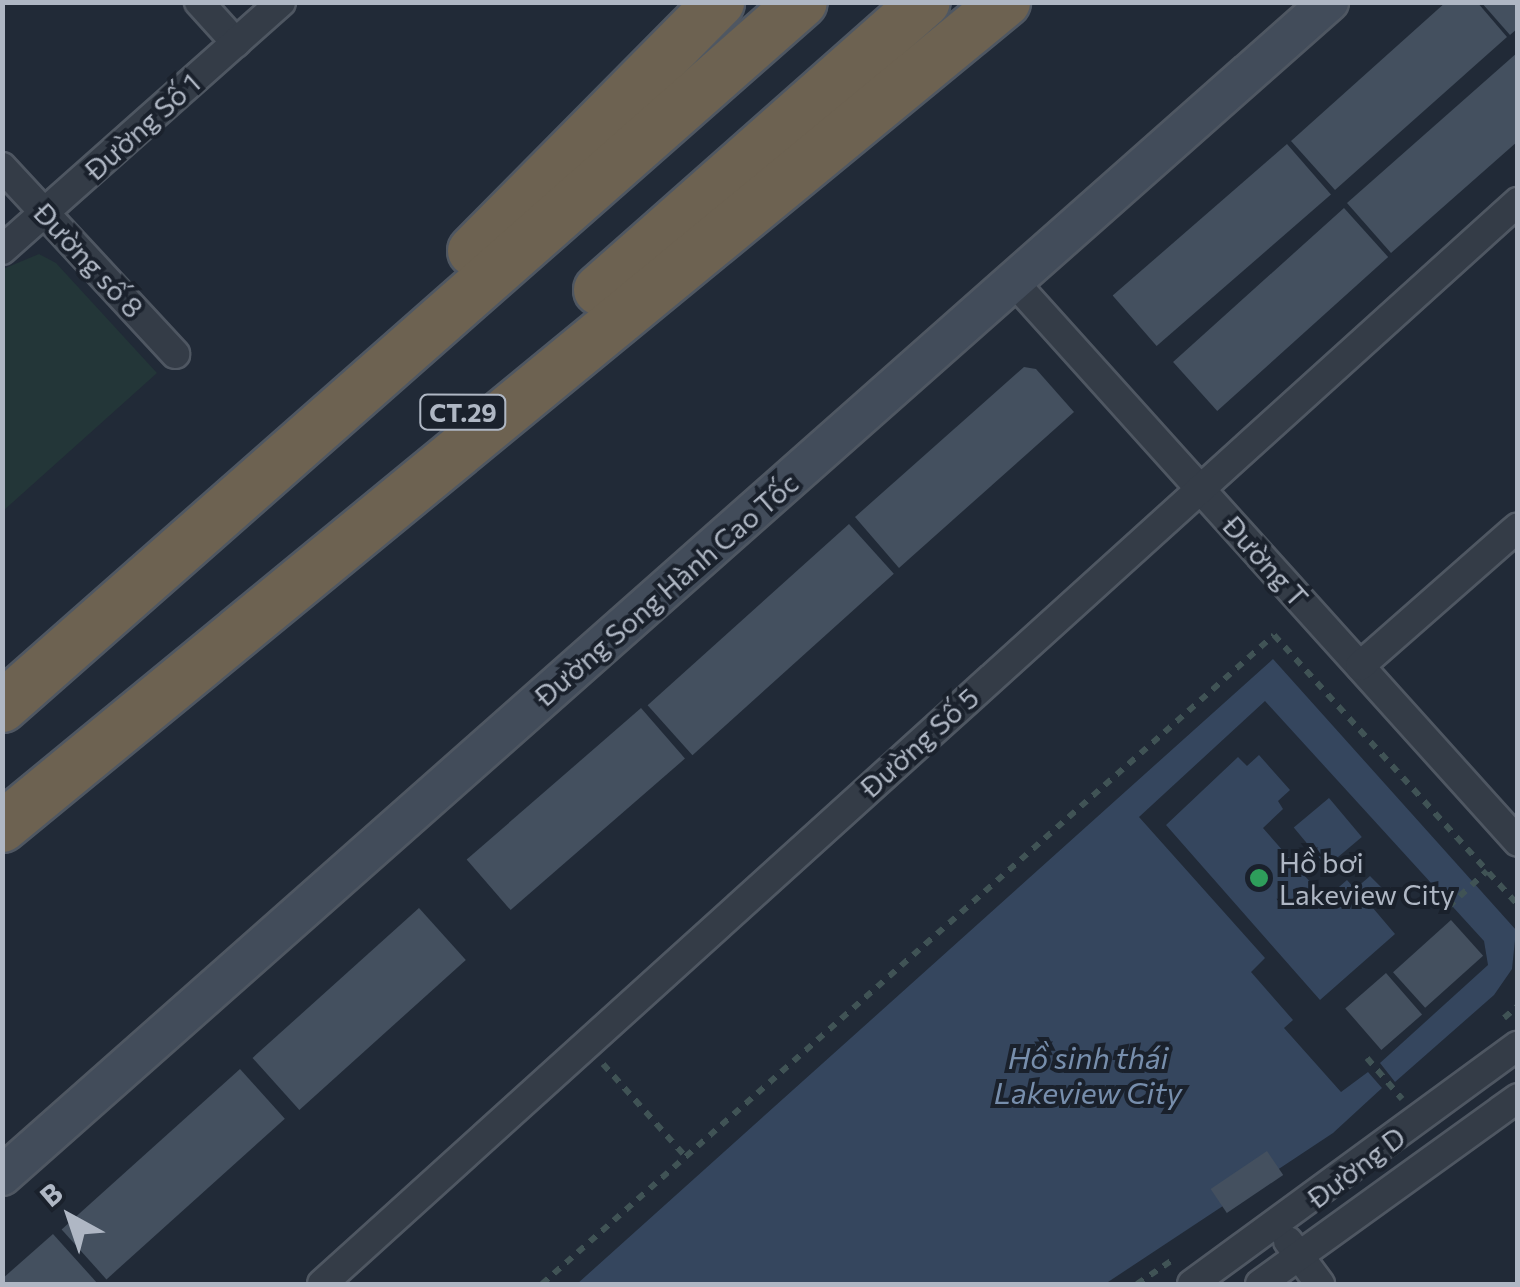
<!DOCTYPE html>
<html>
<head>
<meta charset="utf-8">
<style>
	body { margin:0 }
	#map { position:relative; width:1520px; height:1287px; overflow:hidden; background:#212a37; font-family:Commissioner,sans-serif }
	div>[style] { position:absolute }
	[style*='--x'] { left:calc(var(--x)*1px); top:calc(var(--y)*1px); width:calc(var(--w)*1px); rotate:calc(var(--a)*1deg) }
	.green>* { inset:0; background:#233638 }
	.water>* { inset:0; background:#35465e; transform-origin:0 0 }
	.building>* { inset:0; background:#44505f; transform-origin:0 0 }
	.path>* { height:6px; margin-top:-3px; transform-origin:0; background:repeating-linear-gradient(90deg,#405355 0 8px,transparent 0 16px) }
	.roads { filter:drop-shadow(2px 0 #4f5762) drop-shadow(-2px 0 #4f5762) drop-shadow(0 2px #4f5762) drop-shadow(0 -2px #4f5762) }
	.street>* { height:28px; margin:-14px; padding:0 14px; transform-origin:14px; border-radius:14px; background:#343c47 }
	.secondary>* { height:38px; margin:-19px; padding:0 19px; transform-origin:19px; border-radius:19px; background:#424c5a }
	.highway>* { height:50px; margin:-25px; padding:0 25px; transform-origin:25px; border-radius:25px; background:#6d6251 }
	.dots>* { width:28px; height:28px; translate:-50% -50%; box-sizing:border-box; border:5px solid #1a212c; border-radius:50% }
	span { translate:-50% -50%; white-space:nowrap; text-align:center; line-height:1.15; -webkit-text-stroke:8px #1a212c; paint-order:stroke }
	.shield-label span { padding:2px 8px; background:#1a212c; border:2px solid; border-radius:8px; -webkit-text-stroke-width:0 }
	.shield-label { font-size:25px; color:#afb7c4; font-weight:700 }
	.street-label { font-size:28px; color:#afb7c4 }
	.poi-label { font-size:28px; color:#afb7c4 }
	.left { translate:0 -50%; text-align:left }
	.water-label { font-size:30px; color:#778eac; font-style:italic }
	.frame { position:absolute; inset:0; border:5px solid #afb7c4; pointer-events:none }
	.north { position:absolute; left:20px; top:1167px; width:100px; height:100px; -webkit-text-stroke:8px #1a212c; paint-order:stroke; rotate:320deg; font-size:28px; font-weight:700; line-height:40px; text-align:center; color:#afb7c4 }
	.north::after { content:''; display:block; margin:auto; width:35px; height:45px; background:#afb7c4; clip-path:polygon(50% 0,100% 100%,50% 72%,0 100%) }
</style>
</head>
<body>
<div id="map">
	<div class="green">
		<i style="clip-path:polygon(39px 254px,56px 263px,157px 373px,3px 511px,3px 269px)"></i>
	</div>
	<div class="water">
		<i style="clip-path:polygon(1273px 659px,1516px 930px,1512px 969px,1494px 995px,1395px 1082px,1380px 1063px,1488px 965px,1484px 941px,1265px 701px,1139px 817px,1265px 958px,1251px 972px,1293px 1020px,1284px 1028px,1341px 1092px,1368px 1072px,1382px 1088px,1333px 1133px,1105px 1284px,577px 1284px)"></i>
		<i style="clip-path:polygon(1259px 755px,1290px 790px,1278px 801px,1283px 809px,1263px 828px,1325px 899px,1347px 880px,1355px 889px,1370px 876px,1381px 887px,1367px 901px,1395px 934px,1320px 1000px,1166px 825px,1238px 757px,1247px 766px)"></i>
		<i style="left:1329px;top:798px;width:51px;height:46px;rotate:50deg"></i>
	</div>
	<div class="building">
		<i style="clip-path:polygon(1446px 2px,1477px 2px,1507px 37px,1335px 190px,1291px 141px)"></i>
		<i style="clip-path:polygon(1481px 2px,1518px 2px,1518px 28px,1510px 35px)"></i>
		<i style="clip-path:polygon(1518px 52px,1518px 141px,1391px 253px,1347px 203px)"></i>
		<i style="left:1287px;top:144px;width:67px;height:231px;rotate:49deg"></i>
		<i style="left:1344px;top:208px;width:66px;height:230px;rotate:48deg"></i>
		<i style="clip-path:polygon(1024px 367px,1036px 369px,1074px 412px,899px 568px,855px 517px)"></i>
		<i style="left:849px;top:524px;width:67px;height:271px;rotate:48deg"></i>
		<i style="left:641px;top:708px;width:67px;height:231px;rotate:49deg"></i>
		<i style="left:419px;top:908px;width:70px;height:224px;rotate:48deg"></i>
		<i style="left:1451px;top:920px;width:48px;height:78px;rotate:48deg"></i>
		<i style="left:1386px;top:973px;width:55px;height:54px;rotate:49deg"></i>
		<i style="left:240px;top:1069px;width:67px;height:240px;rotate:48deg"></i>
		<i style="left:1267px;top:1151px;width:29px;height:68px;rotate:56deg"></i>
		<i style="clip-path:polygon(53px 1234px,98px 1284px,2px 1284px,2px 1279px)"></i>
	</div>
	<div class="path">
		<i style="--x:1448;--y:907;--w:53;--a:-42.7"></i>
		<i style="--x:1504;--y:1018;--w:18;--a:-41"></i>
		<i style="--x:1367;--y:1058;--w:54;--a:49.5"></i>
		<i style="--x:603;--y:1064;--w:125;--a:48.3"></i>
		<i style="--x:542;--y:1284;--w:978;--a:-41.56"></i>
		<i style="--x:1274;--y:635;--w:364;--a:47.9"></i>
		<i style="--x:1137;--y:1284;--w:41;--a:-34.1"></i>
	</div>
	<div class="roads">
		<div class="street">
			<i style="--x:199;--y:2;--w:55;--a:47.9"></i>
			<i style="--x:2;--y:167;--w:255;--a:47.2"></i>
			<i style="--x:2;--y:250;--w:373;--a:-41.6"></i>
			<i style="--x:1014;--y:282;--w:753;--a:48.01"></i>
			<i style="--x:1360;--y:666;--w:210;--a:-41.3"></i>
			<i style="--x:1288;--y:1241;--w:54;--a:53.3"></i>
			<i style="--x:322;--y:1284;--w:1613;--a:-42.14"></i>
			<i style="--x:1192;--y:1284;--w:404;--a:-36.2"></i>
			<i style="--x:1260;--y:1284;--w:318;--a:-35.8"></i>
		</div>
		<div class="secondary">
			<i style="--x:2;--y:1176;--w:1772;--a:-41.5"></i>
		</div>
		<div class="highway">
			<i style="--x:473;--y:251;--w:350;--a:-45.3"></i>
			<i style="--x:599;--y:290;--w:435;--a:-41.5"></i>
			<i style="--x:2;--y:707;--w:1066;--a:-41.39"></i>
			<i style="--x:2;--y:827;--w:1299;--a:-39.44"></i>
		</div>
	</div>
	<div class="dots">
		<i style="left:1259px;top:878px;background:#2e9e5b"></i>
	</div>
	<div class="shield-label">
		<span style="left:463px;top:412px">CT.29</span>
	</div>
	<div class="street-label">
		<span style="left:142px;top:126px;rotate:-42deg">Đường Số 1</span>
		<span style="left:89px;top:260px;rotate:47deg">Đường số 8</span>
		<span style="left:1266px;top:561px;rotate:48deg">Đường T</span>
		<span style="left:666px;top:589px;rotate:-41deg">Đường Song Hành Cao Tốc</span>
		<span style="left:919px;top:742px;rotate:-42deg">Đường Số 5</span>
		<span style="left:1356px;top:1167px;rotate:-37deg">Đường D</span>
	</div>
	<div class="poi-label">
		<span class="left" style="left:1279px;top:878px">Hồ bơi<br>Lakeview City</span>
	</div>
	<div class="water-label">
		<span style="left:1088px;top:1074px">Hồ sinh thái<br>Lakeview City</span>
	</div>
	<div class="frame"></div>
	<div class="north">B</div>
</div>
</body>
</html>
